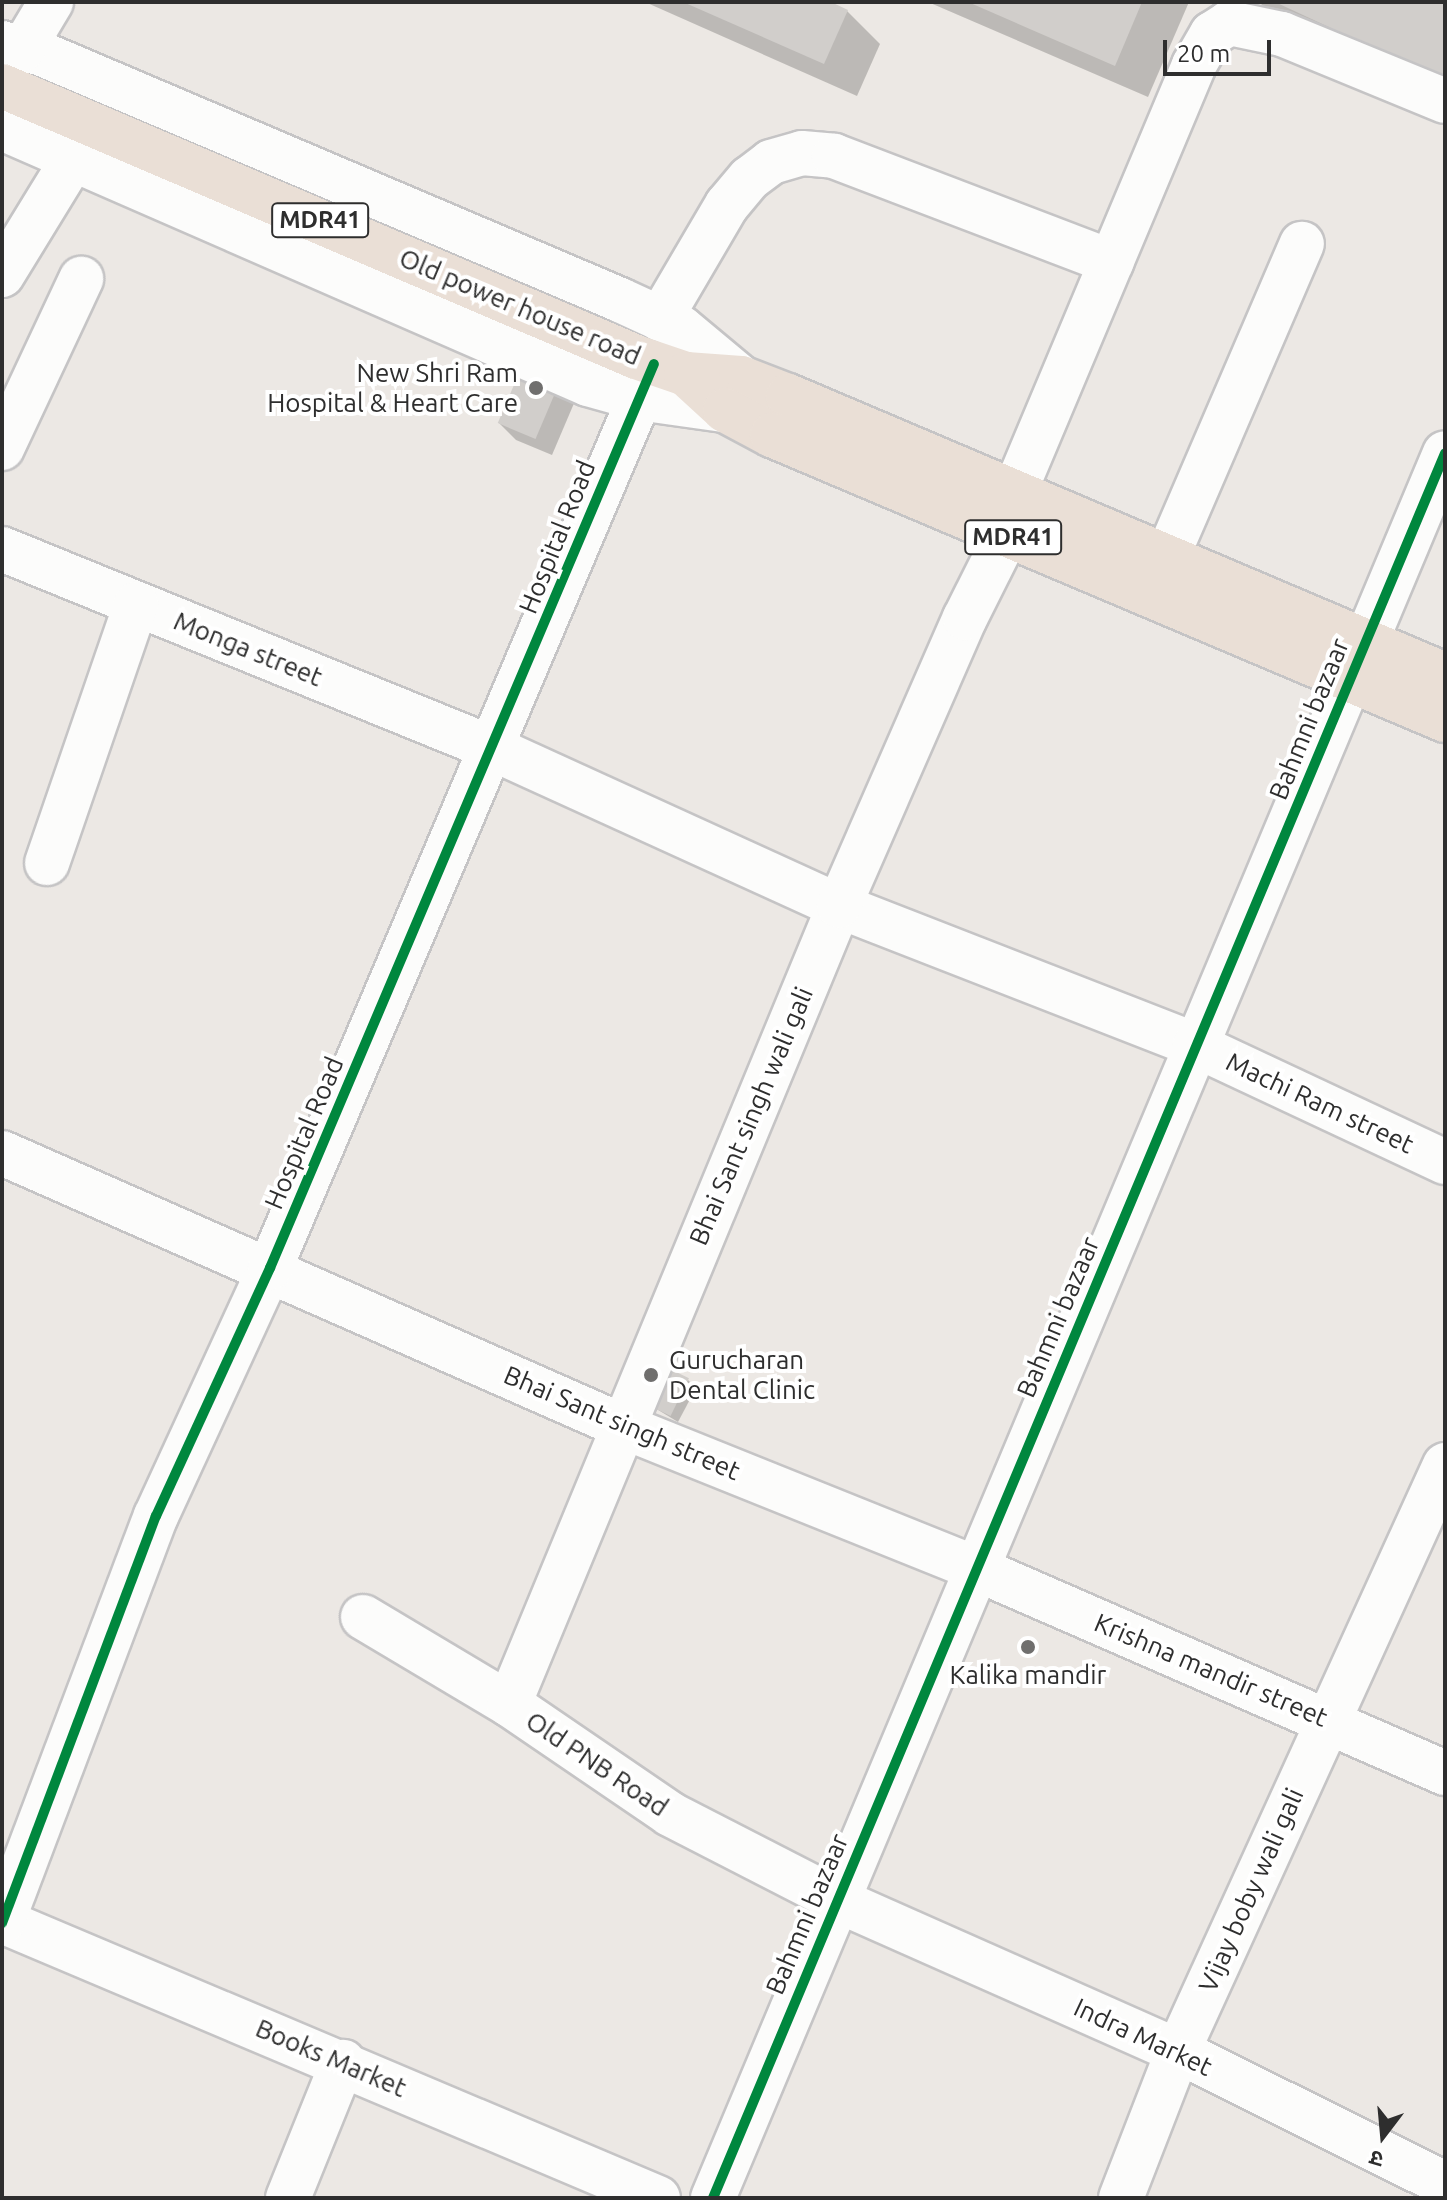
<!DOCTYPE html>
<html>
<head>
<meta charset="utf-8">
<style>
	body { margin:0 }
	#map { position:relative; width:1447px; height:2200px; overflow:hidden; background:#ece8e4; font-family:Ubuntu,"Noto Sans Devanagari",sans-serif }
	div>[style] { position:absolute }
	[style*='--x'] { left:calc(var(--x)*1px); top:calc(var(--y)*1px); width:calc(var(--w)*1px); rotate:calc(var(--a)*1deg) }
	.shadow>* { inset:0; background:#0003 }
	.building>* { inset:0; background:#d1cecb; transform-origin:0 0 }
	.roads { filter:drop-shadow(2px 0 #c5c4c5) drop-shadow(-2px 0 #c5c4c5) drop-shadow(0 2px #c5c4c5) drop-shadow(0 -2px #c5c4c5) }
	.minor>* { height:44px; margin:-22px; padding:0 22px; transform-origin:22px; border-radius:22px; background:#fcfcfb }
	.highway>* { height:44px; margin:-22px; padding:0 22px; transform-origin:22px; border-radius:22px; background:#eadfd6 }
	.cycleway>* { height:10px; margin:-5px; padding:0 5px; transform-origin:5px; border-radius:5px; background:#00873e }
	.dots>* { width:22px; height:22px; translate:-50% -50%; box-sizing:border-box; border:4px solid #fff; border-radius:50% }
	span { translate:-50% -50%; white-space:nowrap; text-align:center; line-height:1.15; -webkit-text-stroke:8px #fff; paint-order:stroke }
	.shield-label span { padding:2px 6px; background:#fff; border:2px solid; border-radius:6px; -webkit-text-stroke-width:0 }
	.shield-label { font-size:24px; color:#2e2e2e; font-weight:700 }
	.street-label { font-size:26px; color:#2e2e2e }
	.poi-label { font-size:26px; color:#2e2e2e }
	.right { translate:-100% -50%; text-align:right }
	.left { translate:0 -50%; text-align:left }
	.frame { position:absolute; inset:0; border:4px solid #2e2e2e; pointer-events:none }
	.north { position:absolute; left:1343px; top:2096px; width:80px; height:80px; -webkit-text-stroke:6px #fff; paint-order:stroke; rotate:196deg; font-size:22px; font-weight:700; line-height:32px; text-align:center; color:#2e2e2e }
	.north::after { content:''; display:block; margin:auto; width:28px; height:36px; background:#2e2e2e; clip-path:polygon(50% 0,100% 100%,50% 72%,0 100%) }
	.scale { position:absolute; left:1163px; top:40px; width:108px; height:36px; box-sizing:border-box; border:4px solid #2e2e2e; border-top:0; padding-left:10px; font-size:24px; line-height:28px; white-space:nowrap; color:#2e2e2e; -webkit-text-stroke:6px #fff; paint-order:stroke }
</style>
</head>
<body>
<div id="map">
	<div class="shadow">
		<i style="clip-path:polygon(645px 2px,826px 2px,847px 11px,880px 44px,857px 96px)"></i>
		<i style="clip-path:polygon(928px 2px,1189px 2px,1148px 97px)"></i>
		<i style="clip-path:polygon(1259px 2px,1445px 2px,1445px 97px,1275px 18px)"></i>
		<i style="clip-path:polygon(523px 369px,575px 401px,552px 455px,516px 440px,499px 423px)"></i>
		<i style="clip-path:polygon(688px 1380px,696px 1388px,678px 1422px,645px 1402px)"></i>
	</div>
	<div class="building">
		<i style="clip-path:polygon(683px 2px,831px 2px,848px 10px,824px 64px)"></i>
		<i style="clip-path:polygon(968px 2px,1142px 2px,1115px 66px)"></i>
		<i style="clip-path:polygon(1275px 2px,1445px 2px,1445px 81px)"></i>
		<i style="left:522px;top:366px;width:41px;height:62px;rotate:23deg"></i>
		<i style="left:662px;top:1365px;width:30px;height:42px;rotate:26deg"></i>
	</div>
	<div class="roads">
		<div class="minor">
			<i style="--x:2;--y:43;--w:41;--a:15.4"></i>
			<i style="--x:42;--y:54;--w:628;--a:23.05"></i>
			<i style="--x:620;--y:300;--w:67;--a:24.7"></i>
			<i style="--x:681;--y:328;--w:78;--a:39.8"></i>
			<i style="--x:23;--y:49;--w:55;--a:-59.2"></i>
			<i style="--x:2;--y:128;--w:639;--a:23.6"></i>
			<i style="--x:588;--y:384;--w:52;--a:15.6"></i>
			<i style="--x:638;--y:398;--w:88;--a:7.9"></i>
			<i style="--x:2;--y:275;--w:136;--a:-58.5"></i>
			<i style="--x:660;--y:319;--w:132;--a:-59.6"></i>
			<i style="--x:727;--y:205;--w:35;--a:-50"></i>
			<i style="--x:750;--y:178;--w:26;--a:-37"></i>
			<i style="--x:771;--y:162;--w:32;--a:-16"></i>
			<i style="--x:802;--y:153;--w:32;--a:5"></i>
			<i style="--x:834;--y:156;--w:297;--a:20.9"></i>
			<i style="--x:2;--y:448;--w:187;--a:-64.9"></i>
			<i style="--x:1015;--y:491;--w:462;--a:-67.2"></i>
			<i style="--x:1194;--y:65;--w:36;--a:-60"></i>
			<i style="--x:1212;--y:34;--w:20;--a:-33"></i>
			<i style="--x:1229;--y:23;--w:54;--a:11.7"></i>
			<i style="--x:1282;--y:34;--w:176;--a:22.3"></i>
			<i style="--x:2;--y:549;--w:531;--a:22.12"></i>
			<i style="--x:494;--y:749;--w:379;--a:24.5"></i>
			<i style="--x:839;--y:906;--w:382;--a:21.3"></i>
			<i style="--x:1195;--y:1045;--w:276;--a:25.1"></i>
			<i style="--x:1167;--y:557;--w:341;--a:-66.7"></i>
			<i style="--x:47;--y:863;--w:274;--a:-71"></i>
			<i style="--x:2;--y:1153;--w:677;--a:23.76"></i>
			<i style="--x:622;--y:1426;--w:383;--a:21.9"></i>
			<i style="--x:977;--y:1569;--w:511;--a:23.55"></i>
			<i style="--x:363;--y:1617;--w:170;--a:30.8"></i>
			<i style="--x:509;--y:1704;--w:195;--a:34.3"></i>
			<i style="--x:670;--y:1814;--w:188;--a:27.2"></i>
			<i style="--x:837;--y:1900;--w:373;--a:23.9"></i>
			<i style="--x:1178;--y:2051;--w:298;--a:26.5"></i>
			<i style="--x:509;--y:1704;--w:864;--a:-67.53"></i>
			<i style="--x:839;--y:906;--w:314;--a:-66.4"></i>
			<i style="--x:965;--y:618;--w:94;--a:-63.4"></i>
			<i style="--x:2;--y:1921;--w:712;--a:22.89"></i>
			<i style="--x:2;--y:1923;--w:435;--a:-69.3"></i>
			<i style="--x:156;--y:1516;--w:273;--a:-65.3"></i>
			<i style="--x:270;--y:1268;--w:982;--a:-66.99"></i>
			<i style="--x:288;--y:2198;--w:147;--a:-68"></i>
			<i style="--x:713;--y:2198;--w:1892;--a:-67.24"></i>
			<i style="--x:1121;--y:2198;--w:158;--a:-68.8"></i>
			<i style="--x:1178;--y:2051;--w:644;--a:-65.5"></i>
		</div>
		<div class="highway">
			<i style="--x:2;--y:86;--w:689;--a:23.14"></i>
			<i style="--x:636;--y:357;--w:53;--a:18.8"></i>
			<i style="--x:686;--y:374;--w:55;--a:4.2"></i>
			<i style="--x:741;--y:378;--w:50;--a:21"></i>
			<i style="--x:788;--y:396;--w:714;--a:23.01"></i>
			<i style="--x:686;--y:374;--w:53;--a:42.7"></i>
			<i style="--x:725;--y:410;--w:53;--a:28"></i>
			<i style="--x:772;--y:435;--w:731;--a:22.95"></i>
		</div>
	</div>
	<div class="cycleway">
		<i style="--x:2;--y:1923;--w:435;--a:-69.3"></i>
		<i style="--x:156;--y:1516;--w:273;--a:-65.3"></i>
		<i style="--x:270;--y:1268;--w:982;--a:-66.99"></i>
		<i style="--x:713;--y:2198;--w:1892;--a:-67.24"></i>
	</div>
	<div class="dots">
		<i style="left:536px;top:388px;background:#706f6e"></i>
		<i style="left:651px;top:1375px;background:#706f6e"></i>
		<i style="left:1028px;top:1647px;background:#706f6e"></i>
	</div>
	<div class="shield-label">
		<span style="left:320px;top:220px">MDR41</span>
		<span style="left:1013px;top:537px">MDR41</span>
	</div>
	<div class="street-label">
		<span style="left:520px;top:307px;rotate:23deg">Old power house road</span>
		<span style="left:557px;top:537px;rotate:-68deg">Hospital Road</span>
		<span style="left:248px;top:649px;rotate:22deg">Monga street</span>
		<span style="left:1309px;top:719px;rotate:-68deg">Bahmni bazaar</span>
		<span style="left:1320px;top:1103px;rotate:25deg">Machi Ram street</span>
		<span style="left:751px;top:1116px;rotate:-67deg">Bhai Sant singh wali gali</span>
		<span style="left:304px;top:1133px;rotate:-67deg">Hospital Road</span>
		<span style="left:1058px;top:1317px;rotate:-67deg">Bahmni bazaar</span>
		<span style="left:622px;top:1423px;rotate:23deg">Bhai Sant singh street</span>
		<span style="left:1211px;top:1670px;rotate:23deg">Krishna mandir street</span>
		<span style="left:597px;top:1764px;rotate:34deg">Old PNB Road</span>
		<span style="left:1251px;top:1890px;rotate:-66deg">Vijay boby wali gali</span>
		<span style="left:807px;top:1914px;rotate:-67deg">Bahmni bazaar</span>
		<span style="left:1143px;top:2037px;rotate:25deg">Indra Market</span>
		<span style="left:331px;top:2058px;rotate:23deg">Books Market</span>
	</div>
	<div class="poi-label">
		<span class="right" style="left:518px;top:388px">New Shri Ram<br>Hospital &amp; Heart Care</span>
		<span class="left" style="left:669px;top:1375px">Gurucharan<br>Dental Clinic</span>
		<span style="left:1028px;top:1675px">Kalika mandir</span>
	</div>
	<div class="frame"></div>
	<div class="north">उ</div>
	<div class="scale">20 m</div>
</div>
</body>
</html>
